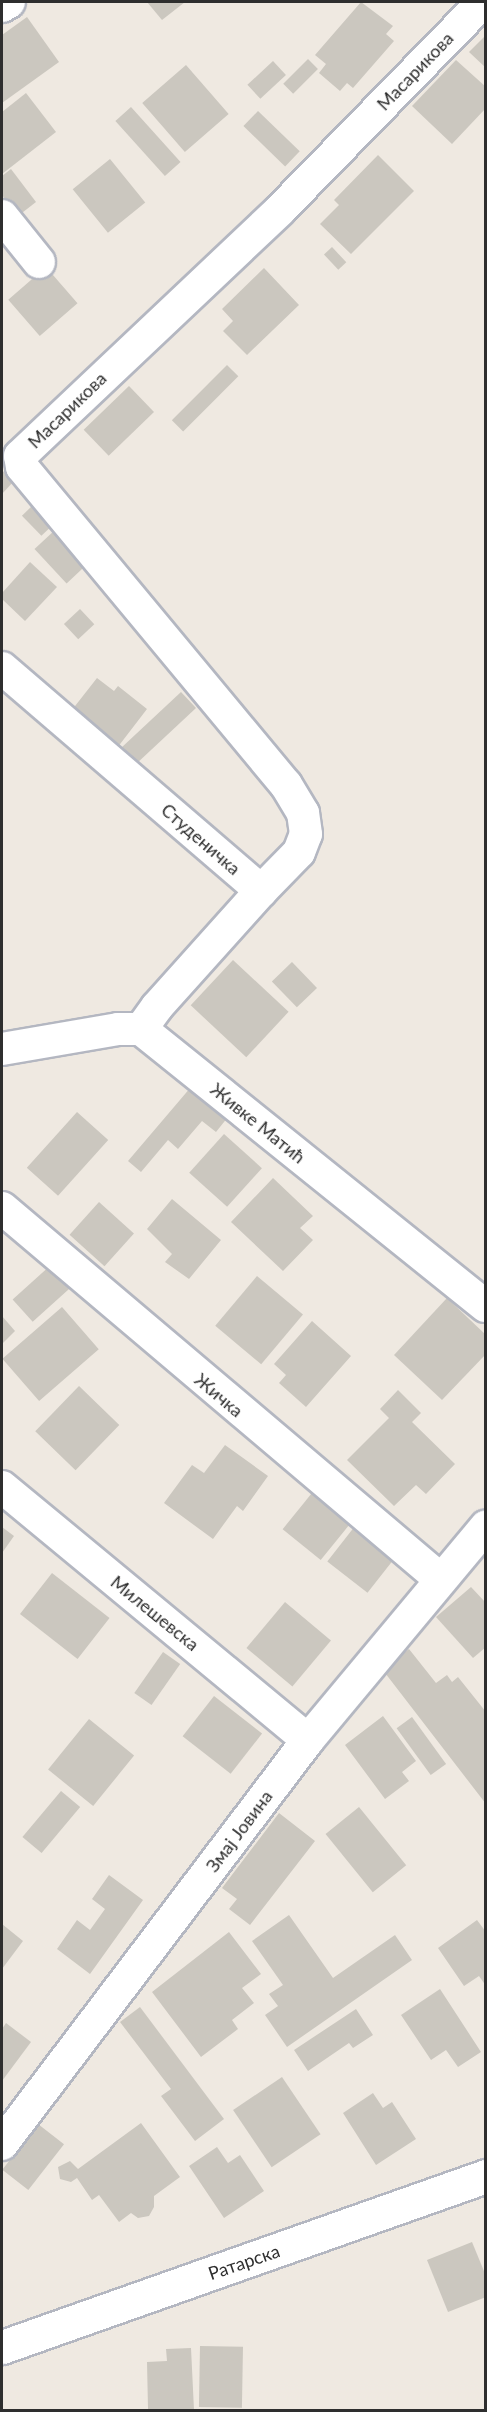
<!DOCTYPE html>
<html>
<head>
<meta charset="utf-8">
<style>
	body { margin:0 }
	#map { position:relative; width:487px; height:2412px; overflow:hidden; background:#efe9e1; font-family:Lato,sans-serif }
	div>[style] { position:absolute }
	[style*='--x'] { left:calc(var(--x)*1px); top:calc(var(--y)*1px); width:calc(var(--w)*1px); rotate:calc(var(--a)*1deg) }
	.building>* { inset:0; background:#cbc7bf; transform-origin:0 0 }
	.roads { filter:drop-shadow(2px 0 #b4b7c1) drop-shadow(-2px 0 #b4b7c1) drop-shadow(0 2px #b4b7c1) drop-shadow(0 -2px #b4b7c1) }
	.street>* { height:32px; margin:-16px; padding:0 16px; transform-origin:16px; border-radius:16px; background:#fff }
	.secondary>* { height:33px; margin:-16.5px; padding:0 16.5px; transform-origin:16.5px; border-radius:16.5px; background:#fff }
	span { translate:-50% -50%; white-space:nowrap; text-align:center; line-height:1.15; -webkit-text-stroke:4.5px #fff; paint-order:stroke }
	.street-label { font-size:18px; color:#2e2e2e }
	.frame { position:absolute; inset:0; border:3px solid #2e2e2e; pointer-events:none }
</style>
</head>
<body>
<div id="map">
	<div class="building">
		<i style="clip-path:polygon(147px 2px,185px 2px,162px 20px)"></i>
		<i style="clip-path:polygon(361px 2px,393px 26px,386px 34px,394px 41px,353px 88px,347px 83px,340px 91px,319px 73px,326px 64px,315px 55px)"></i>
		<i style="clip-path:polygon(27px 17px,59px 62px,2px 103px,2px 35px)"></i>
		<i style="clip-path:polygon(486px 35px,486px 68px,469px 52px)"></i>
		<i style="left:308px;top:59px;width:14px;height:35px;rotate:45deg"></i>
		<i style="clip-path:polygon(456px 60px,486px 87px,486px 108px,452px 144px,412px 106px)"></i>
		<i style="left:273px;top:61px;width:19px;height:35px;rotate:47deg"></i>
		<i style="left:186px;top:65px;width:65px;height:58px;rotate:49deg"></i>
		<i style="clip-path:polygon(26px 93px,56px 132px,2px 174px,2px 112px)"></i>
		<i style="left:131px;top:107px;width:74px;height:21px;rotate:48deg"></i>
		<i style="left:258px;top:111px;width:58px;height:21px;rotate:44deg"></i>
		<i style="clip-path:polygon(378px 155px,414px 191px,351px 254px,320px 224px,339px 205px,334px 200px)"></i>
		<i style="left:110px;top:159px;width:56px;height:48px;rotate:51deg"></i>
		<i style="clip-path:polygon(11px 169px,36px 202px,18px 216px,2px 195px,2px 176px)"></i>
		<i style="left:332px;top:247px;width:21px;height:11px;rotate:47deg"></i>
		<i style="left:46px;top:267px;width:48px;height:50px;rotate:49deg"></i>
		<i style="clip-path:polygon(264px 268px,299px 305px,247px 355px,223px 331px,233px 321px,222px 309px)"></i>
		<i style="left:227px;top:365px;width:16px;height:78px;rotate:45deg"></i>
		<i style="left:129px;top:386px;width:36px;height:63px;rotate:46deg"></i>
		<i style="clip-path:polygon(2px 470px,13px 482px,2px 494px)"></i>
		<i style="left:32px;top:506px;width:28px;height:14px;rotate:46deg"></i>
		<i style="left:55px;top:530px;width:47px;height:28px;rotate:47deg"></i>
		<i style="clip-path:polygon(30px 562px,57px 587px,25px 621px,2px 599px,2px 593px)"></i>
		<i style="left:80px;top:609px;width:21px;height:22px;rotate:47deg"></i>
		<i style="clip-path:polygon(97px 678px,114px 691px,118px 686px,147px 709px,114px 752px,68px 715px)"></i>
		<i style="left:181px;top:692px;width:22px;height:86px;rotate:47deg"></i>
		<i style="left:233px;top:960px;width:76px;height:62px;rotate:43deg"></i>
		<i style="left:292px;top:962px;width:36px;height:28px;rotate:46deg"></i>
		<i style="clip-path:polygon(191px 1087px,228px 1117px,216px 1132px,202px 1121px,178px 1149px,168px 1140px,141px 1172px,128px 1161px)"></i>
		<i style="left:77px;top:1112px;width:42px;height:75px;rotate:42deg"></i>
		<i style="left:224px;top:1134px;width:51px;height:52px;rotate:42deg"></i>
		<i style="clip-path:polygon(273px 1178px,313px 1216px,300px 1228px,313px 1240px,283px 1271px,231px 1222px)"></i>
		<i style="clip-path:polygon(172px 1199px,221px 1240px,189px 1279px,165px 1262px,172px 1254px,147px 1229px)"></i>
		<i style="left:99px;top:1202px;width:47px;height:44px;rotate:42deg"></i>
		<i style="left:52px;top:1264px;width:30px;height:53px;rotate:48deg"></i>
		<i style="left:257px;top:1276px;width:60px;height:65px;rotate:40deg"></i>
		<i style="clip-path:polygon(447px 1298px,486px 1335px,486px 1354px,442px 1400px,394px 1355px)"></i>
		<i style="left:62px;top:1307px;width:56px;height:79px;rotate:49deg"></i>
		<i style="clip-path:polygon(2px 1316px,15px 1331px,2px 1344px)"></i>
		<i style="clip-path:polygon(312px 1321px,351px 1356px,306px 1407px,279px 1383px,286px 1375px,274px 1364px)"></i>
		<i style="left:79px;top:1386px;width:56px;height:63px;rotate:44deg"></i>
		<i style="clip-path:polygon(398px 1390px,421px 1413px,412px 1422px,455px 1464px,426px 1494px,416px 1485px,394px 1506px,347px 1460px,389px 1418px,380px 1409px)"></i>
		<i style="clip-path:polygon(225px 1445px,268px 1476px,243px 1511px,237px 1506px,213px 1539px,164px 1503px,192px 1465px,204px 1473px)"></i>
		<i style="left:316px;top:1488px;width:49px;height:53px;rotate:39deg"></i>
		<i style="left:355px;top:1526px;width:51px;height:45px;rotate:38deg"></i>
		<i style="clip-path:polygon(2px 1527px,14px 1536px,2px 1553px)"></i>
		<i style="left:52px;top:1573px;width:73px;height:52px;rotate:38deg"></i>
		<i style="clip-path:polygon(471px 1587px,486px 1603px,486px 1647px,473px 1658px,436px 1617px)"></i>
		<i style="left:285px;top:1602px;width:60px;height:60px;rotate:40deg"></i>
		<i style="clip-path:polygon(409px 1649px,436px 1683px,447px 1675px,452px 1682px,458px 1677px,486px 1712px,486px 1804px,382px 1669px)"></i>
		<i style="left:163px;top:1652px;width:21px;height:50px;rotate:35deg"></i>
		<i style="left:214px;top:1696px;width:61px;height:51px;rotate:38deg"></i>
		<i style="clip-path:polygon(383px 1716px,416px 1761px,402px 1772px,409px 1781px,385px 1799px,345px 1745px)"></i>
		<i style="left:412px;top:1717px;width:58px;height:19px;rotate:54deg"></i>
		<i style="left:89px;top:1719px;width:58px;height:65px;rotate:39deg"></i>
		<i style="left:61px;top:1791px;width:25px;height:60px;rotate:40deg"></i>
		<i style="left:359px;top:1807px;width:75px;height:43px;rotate:51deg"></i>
		<i style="clip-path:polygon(279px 1813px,315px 1841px,250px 1925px,229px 1909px,237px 1899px,222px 1888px)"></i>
		<i style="clip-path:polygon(109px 1875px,143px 1900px,90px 1974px,57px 1949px,77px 1920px,90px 1930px,105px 1909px,92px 1899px)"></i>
		<i style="clip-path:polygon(289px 1915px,333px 1978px,395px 1935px,412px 1960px,287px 2047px,265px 2015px,278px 2006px,269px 1994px,283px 1985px,252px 1941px)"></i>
		<i style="clip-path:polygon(477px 1920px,486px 1932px,486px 1986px,479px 1976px,464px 1986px,438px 1948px)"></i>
		<i style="clip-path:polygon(2px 1924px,23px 1941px,2px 1969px)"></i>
		<i style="clip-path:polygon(229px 1932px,261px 1974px,242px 1988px,254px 2003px,232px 2020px,238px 2029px,201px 2057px,152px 1992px)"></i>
		<i style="clip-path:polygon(440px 1989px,481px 2052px,458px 2067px,446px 2050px,431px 2060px,401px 2015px)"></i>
		<i style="clip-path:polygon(140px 2007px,224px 2119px,195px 2141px,161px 2096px,171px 2089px,120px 2022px)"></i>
		<i style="clip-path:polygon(356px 2009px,373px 2035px,353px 2048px,349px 2043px,308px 2071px,294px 2050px)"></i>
		<i style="clip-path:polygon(6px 2023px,31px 2042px,2px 2081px,2px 2029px)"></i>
		<i style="left:282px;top:2077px;width:69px;height:59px;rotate:56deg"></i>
		<i style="clip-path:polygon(373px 2093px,383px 2108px,392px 2102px,416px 2139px,376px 2165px,343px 2113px)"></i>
		<i style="clip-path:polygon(141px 2123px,180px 2177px,154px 2196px,154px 2207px,149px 2216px,138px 2218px,131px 2213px,119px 2222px,99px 2195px,92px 2200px,77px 2178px,71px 2182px,60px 2179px,58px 2167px,70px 2161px,78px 2169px)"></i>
		<i style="left:38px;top:2124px;width:33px;height:58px;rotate:38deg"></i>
		<i style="clip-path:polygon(217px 2147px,228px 2163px,240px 2155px,264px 2191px,224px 2218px,189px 2166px)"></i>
		<i style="clip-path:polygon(472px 2242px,486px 2276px,486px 2297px,448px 2312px,427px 2260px)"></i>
		<i style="left:200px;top:2346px;width:43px;height:61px;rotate:1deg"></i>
		<i style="clip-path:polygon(191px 2348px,194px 2410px,148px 2409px,147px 2362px,167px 2361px,166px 2349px)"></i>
	</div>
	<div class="roads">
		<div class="street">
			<i style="--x:2;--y:6;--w:8;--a:-30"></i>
			<i style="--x:2;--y:216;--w:59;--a:51.2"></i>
			<i style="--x:2;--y:668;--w:342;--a:40.7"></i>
			<i style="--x:261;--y:891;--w:156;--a:131.9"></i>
			<i style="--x:157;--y:1007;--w:27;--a:126"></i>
			<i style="--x:261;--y:891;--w:54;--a:-45.7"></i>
			<i style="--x:299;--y:852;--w:19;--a:-69"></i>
			<i style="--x:306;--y:834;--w:21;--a:-98"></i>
			<i style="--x:303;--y:813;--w:33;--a:-121"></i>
			<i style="--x:286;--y:785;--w:413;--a:-129.7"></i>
			<i style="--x:22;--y:467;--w:11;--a:-100"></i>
			<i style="--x:20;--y:456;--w:358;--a:-43.4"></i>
			<i style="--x:280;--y:210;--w:291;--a:-45.7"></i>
			<i style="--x:2;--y:1049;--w:118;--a:-9.8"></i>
			<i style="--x:118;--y:1029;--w:23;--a:0"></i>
			<i style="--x:141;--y:1029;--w:442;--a:38.8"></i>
			<i style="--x:2;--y:1208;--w:573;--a:40.25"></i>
			<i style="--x:2;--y:1487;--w:397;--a:39.6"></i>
			<i style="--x:2;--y:2144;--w:507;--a:-52.86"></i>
			<i style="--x:308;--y:1740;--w:278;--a:-50.2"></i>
		</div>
		<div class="secondary">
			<i style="--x:2;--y:2347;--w:513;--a:-19.46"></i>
		</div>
	</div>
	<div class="street-label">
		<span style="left:415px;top:71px;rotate:-46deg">Масарикова</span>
		<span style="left:67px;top:410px;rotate:-44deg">Масарикова</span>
		<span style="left:201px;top:839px;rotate:41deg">Студеничка</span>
		<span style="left:258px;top:1123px;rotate:39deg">Живке Матић</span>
		<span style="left:219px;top:1395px;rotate:40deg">Жичка</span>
		<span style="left:155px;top:1613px;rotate:39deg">Милешевска</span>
		<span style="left:239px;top:1831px;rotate:-53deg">Змај Јовина</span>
		<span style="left:244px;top:2262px;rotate:-19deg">Ратарска</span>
	</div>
	<div class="frame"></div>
</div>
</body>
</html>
